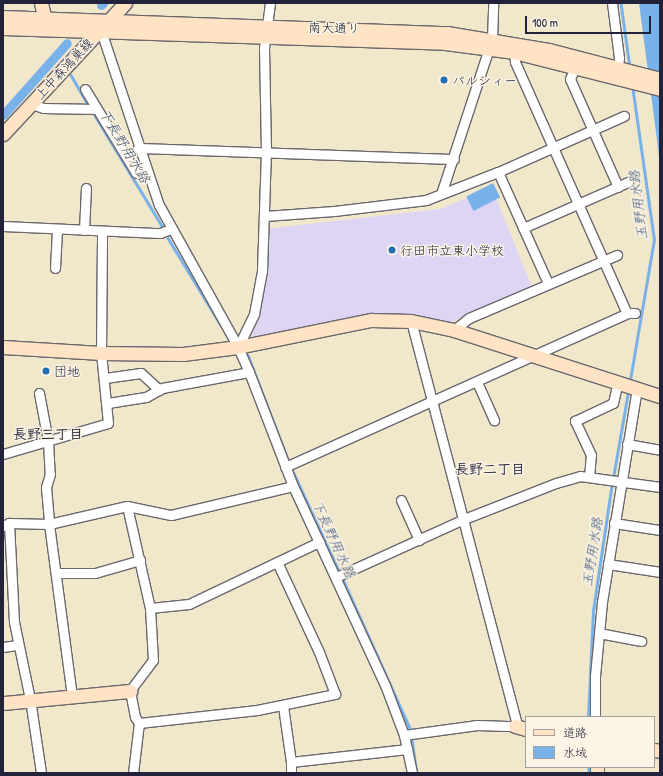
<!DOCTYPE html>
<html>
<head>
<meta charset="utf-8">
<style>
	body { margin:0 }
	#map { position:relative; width:663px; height:776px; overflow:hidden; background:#f1e8cc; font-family:"Patrick Hand","Klee One",sans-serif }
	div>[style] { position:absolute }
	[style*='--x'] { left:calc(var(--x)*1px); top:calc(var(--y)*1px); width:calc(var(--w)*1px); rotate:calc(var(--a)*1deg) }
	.built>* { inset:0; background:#ded5f5 }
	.water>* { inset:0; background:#79b1e9; transform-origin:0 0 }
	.stream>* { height:2.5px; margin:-1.25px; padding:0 1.25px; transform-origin:1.25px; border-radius:1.25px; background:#79b1e9 }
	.canal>* { height:9px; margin:-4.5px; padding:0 4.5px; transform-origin:4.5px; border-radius:4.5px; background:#79b1e9 }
	.roads { filter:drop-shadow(1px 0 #6a676e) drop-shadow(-1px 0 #6a676e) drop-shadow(0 1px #6a676e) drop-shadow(0 -1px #6a676e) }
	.street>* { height:9px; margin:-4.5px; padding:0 4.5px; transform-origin:4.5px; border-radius:4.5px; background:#fff }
	.secondary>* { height:13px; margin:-6.5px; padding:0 6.5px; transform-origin:6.5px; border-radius:6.5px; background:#fee4c5 }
	.dots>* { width:11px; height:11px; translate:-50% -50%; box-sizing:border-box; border:2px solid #fcf5e5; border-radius:50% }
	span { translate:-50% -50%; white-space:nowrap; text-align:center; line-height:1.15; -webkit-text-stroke:3px #fcf5e5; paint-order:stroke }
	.street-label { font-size:13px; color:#22223b }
	.poi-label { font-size:13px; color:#22223b }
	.left { translate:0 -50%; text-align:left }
	.water-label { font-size:14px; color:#405478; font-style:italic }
	.neighbourhood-label { font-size:14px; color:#22223b; font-weight:700 }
	.frame { position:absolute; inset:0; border:4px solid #22223b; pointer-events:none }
	.legend { position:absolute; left:525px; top:716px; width:130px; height:52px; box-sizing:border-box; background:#fcf5e5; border:1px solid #a5a1a1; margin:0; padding:5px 7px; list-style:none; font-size:12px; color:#22223b }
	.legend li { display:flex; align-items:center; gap:8px; height:20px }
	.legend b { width:20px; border:1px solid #a5a1a1 }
	.scale { position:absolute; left:525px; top:16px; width:126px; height:18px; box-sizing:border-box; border:2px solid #22223b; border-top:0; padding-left:5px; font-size:12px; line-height:14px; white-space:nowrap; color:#22223b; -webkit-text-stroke:3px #fcf5e5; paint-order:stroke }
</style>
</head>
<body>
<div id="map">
	<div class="built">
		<i style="clip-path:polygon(492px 188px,532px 287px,451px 322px,404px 315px,249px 343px,260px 313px,268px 272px,265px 229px,440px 209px)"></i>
	</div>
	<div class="water">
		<i style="clip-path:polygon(639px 3px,660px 3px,660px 165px,657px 140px)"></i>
		<i style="left:493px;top:183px;width:16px;height:30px;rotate:63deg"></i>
	</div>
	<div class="stream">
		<i style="--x:621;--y:3;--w:66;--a:82.1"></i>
		<i style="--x:71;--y:75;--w:36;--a:60"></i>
		<i style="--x:93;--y:112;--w:133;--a:58.8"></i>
		<i style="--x:168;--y:238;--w:102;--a:58.7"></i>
		<i style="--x:248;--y:355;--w:115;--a:69"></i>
		<i style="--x:630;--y:380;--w:142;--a:-80.3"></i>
		<i style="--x:654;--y:240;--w:156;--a:-98.1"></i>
		<i style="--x:291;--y:467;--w:117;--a:65.2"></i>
		<i style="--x:613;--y:478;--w:87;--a:-80.1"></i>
		<i style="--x:342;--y:577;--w:166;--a:65.8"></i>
		<i style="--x:588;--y:717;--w:106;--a:-87.3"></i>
		<i style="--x:593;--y:611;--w:129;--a:-81.6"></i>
		<i style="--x:412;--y:739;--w:34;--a:82"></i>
		<i style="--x:589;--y:767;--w:6;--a:90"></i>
	</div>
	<div class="canal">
		<i style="--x:101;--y:5;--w:3;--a:-45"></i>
		<i style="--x:3;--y:115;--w:96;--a:-48.4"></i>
	</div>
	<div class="roads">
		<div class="street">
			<i style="--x:612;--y:3;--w:55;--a:82.7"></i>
			<i style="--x:619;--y:58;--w:15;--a:98"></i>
			<i style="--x:101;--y:31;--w:183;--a:71.6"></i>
			<i style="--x:159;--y:205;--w:162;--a:60.9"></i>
			<i style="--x:238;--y:347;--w:37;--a:-64"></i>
			<i style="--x:254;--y:314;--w:44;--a:-79.5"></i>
			<i style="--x:262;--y:271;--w:119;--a:-88.1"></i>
			<i style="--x:266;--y:152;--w:104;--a:-91.1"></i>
			<i style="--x:264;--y:48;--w:45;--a:-82.4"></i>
			<i style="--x:514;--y:52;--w:10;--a:84"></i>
			<i style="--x:515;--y:62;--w:275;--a:66"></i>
			<i style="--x:575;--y:67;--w:13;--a:113"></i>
			<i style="--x:570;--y:79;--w:118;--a:66"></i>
			<i style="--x:85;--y:89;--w:98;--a:58.7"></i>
			<i style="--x:136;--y:173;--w:12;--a:14"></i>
			<i style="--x:31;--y:104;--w:13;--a:18"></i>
			<i style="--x:43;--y:108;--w:54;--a:1.1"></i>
			<i style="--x:138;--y:148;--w:316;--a:2"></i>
			<i style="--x:498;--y:172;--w:122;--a:65.8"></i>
			<i style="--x:441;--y:194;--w:163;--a:-71.8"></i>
			<i style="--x:492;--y:39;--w:36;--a:-88"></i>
			<i style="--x:265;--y:216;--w:69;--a:-4.1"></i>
			<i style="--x:334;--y:211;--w:93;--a:-6.8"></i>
			<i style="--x:426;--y:200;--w:77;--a:-21.3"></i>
			<i style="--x:498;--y:172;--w:138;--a:-24"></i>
			<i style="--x:3;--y:226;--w:157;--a:2.6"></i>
			<i style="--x:160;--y:233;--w:12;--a:-20"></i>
			<i style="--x:523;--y:228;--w:115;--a:-23.7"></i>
			<i style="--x:84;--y:230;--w:42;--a:-87.3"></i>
			<i style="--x:55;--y:268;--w:39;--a:-87"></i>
			<i style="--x:454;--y:330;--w:19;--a:-39"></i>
			<i style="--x:469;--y:318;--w:161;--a:-23.1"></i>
			<i style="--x:249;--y:372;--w:122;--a:68.9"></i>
			<i style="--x:293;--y:486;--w:219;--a:65.2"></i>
			<i style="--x:385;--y:685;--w:53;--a:69.2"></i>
			<i style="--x:404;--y:735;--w:39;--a:78"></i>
			<i style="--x:105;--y:378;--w:36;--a:-8"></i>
			<i style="--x:141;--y:373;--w:25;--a:43"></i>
			<i style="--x:477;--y:382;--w:42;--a:65.9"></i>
			<i style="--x:39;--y:393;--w:49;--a:79.4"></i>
			<i style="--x:48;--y:441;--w:33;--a:87"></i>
			<i style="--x:50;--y:474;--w:14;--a:107"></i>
			<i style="--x:46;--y:487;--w:37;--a:85"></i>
			<i style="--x:49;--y:524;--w:174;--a:82.4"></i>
			<i style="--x:108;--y:403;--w:38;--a:-9"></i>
			<i style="--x:146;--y:397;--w:18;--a:-29"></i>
			<i style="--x:162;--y:388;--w:88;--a:-10.4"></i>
			<i style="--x:249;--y:372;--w:27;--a:-114"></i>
			<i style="--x:627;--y:444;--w:34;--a:10"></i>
			<i style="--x:3;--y:454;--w:109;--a:-16.4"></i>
			<i style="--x:108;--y:423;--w:70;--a:-95.7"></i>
			<i style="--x:101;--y:353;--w:122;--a:-89.5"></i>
			<i style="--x:285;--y:467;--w:375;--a:-24.2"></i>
			<i style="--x:627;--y:313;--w:8;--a:0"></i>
			<i style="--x:589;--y:477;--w:22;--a:-85"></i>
			<i style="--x:591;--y:455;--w:38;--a:-115"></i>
			<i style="--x:575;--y:421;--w:42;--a:-25.3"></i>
			<i style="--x:613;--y:403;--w:22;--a:-77"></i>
			<i style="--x:401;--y:500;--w:44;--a:65.8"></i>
			<i style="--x:127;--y:506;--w:45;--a:11.6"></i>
			<i style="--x:171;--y:515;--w:125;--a:-13.4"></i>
			<i style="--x:9;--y:523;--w:99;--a:87.1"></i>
			<i style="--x:14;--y:622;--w:79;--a:78.3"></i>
			<i style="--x:30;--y:699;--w:75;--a:81.5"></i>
			<i style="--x:614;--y:523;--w:47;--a:8.7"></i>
			<i style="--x:3;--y:526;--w:7;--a:-27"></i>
			<i style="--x:9;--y:523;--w:40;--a:1.4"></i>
			<i style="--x:49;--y:524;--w:80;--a:-13"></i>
			<i style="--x:127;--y:506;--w:105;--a:77.3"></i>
			<i style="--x:150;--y:608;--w:39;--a:-6"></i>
			<i style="--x:189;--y:604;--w:98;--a:-25.5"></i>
			<i style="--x:608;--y:564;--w:53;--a:8.7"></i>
			<i style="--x:56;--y:573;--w:39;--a:0"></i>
			<i style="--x:95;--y:573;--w:47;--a:-16.1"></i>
			<i style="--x:336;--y:577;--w:141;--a:-24.4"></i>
			<i style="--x:464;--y:519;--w:99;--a:-21.4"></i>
			<i style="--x:556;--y:483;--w:25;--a:-16"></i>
			<i style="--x:580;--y:476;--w:81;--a:7.8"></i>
			<i style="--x:150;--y:608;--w:52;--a:86.7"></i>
			<i style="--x:153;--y:660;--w:39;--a:127"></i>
			<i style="--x:130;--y:691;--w:26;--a:79"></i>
			<i style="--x:135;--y:717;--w:7;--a:56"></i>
			<i style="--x:139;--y:723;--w:119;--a:-6.3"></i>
			<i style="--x:257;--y:710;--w:80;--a:-11.6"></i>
			<i style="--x:335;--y:694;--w:45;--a:-110.9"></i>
			<i style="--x:319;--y:652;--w:99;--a:-115"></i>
			<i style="--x:277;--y:562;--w:47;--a:-25.5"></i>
			<i style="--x:599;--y:633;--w:43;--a:10.8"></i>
			<i style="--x:3;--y:647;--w:15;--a:-8"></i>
			<i style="--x:283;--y:706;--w:57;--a:81.9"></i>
			<i style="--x:291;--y:762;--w:117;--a:-6.4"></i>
			<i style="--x:595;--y:717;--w:41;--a:-90"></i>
			<i style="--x:595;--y:676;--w:74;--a:-84.6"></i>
			<i style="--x:602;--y:602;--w:216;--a:-80.7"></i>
			<i style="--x:404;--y:735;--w:74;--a:-7.8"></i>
			<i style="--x:477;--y:725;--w:38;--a:2"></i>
			<i style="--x:515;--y:726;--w:5;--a:-79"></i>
			<i style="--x:516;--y:721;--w:414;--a:-104.7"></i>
			<i style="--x:291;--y:762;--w:11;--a:90"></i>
			<i style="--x:133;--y:773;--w:50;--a:-83.2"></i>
		</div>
		<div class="secondary">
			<i style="--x:41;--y:3;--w:23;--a:77"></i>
			<i style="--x:3;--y:17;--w:444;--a:2.1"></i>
			<i style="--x:447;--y:33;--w:103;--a:9.5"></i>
			<i style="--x:549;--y:50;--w:115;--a:14.6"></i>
			<i style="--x:3;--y:28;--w:442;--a:1.9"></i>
			<i style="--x:445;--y:43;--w:70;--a:7.4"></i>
			<i style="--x:514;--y:52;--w:151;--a:14.2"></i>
			<i style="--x:3;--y:134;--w:179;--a:-47"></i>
			<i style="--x:3;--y:347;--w:98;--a:3.5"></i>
			<i style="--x:101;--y:353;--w:82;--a:0.7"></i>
			<i style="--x:183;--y:354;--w:55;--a:-7.3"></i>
			<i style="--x:238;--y:347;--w:136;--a:-11.5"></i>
			<i style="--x:371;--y:320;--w:40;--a:1.4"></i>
			<i style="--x:411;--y:321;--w:44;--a:11.8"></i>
			<i style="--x:454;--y:330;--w:216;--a:17.8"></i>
			<i style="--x:3;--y:703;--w:128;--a:-5.4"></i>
			<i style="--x:515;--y:726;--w:11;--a:15"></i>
			<i style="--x:654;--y:750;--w:6;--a:9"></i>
			<i style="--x:597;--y:767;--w:6;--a:90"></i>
		</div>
	</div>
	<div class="dots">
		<i style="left:444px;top:80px;background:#1f6fb2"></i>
		<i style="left:392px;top:250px;background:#1f6fb2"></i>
		<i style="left:46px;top:371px;background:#1f6fb2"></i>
	</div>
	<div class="street-label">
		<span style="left:334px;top:28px;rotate:1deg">南大通り</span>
		<span style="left:64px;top:69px;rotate:-47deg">上中森鴻巣線</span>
	</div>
	<div class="poi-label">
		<span class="left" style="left:452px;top:80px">パルシィー</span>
		<span class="left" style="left:400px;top:250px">行田市立東小学校</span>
		<span class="left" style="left:54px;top:371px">団地</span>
	</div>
	<div class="water-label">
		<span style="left:125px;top:146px;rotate:59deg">下長野用水路</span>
		<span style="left:638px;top:205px;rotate:-97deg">玉野用水路</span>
		<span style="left:334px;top:539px;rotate:65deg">下長野用水路</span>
		<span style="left:592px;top:552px;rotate:-81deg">玉野用水路</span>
	</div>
	<div class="neighbourhood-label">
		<span style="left:48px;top:434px">長野三丁目</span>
		<span style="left:490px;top:469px">長野二丁目</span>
	</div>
	<div class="frame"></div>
	<ul class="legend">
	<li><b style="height:5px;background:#fee4c5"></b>道路</li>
	<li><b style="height:11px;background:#79b1e9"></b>水域</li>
	</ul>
	<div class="scale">100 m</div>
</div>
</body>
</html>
